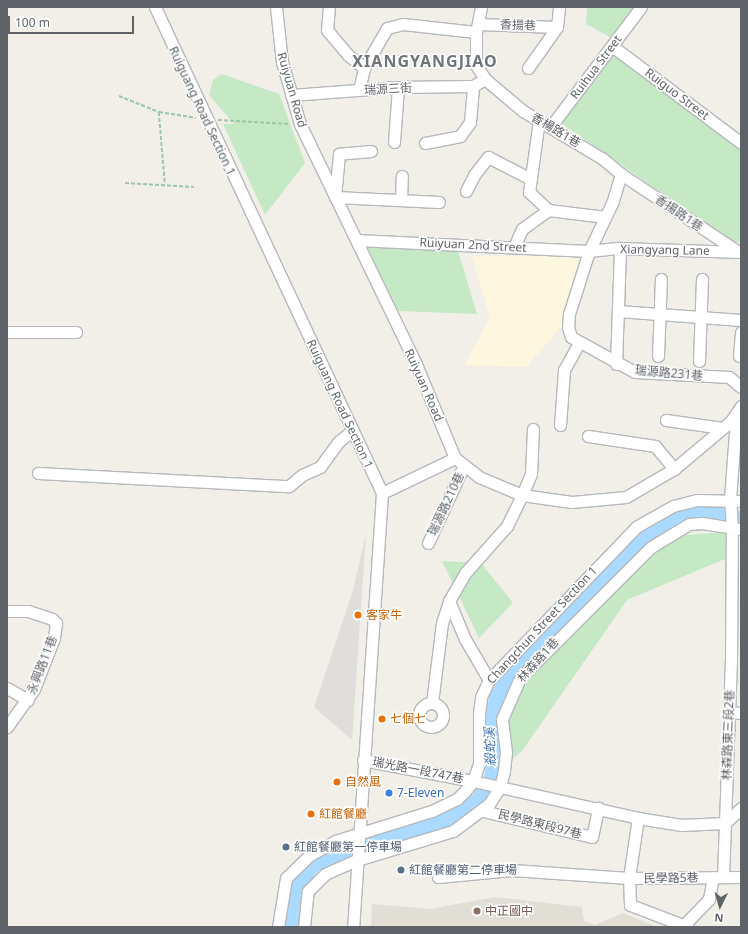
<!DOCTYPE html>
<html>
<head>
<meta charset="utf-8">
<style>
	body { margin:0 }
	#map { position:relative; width:748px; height:934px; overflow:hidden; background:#f1efe8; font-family:"Noto Sans","Noto Sans TC",sans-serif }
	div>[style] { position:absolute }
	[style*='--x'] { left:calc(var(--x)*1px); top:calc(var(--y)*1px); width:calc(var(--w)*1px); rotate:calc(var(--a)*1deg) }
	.commercial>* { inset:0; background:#fef7e0 }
	.industrial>* { inset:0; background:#e0deda }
	.education>* { inset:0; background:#e1ded6 }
	.green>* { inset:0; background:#c5e8c5 }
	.river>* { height:15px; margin:-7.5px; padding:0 7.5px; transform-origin:7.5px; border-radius:7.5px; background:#aadaff }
	.path>* { height:1.5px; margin-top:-0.75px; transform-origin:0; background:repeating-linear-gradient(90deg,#9cc7a9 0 4px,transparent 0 6px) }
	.roads { filter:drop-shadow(1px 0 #b5b8bc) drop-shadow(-1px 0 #b5b8bc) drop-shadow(0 1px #b5b8bc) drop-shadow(0 -1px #b5b8bc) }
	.minor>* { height:11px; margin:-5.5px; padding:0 5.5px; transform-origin:5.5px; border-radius:5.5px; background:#fff }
	.minor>.ring { margin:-5.5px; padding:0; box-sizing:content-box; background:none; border:11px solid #fff; border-radius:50% }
	.dots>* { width:11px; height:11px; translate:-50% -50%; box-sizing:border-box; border:2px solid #fff; border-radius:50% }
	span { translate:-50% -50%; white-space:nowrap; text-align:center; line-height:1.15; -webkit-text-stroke:3px #fff; paint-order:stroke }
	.street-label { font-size:12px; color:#5f6368 }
	.food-label { font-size:12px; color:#c56008 }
	.left { translate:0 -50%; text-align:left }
	.shop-label { font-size:12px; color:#366cbe }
	.service-label { font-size:12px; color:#4e5e75 }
	.education-label { font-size:12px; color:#785e54 }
	.water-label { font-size:13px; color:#4174aa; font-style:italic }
	.district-label { font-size:16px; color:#70757a; font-weight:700; letter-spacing:1px }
	.frame { position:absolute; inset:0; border:8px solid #5f6368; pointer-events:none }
	.north { position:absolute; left:700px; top:886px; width:40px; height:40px; -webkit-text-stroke:3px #fff; paint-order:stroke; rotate:185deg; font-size:11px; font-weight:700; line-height:16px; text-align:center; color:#5f6368 }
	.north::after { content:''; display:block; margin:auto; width:14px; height:18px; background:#5f6368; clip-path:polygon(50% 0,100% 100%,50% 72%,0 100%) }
	.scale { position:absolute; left:8px; top:16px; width:126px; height:18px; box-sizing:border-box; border:2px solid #5f6368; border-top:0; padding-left:5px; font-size:12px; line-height:14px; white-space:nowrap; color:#5f6368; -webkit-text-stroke:3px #fff; paint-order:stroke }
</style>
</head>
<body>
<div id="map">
	<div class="commercial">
		<i style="clip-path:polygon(472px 256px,583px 256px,563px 325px,526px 367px,464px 365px,490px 319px)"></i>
	</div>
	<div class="industrial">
		<i style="clip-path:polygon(366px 534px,352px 740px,314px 707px,353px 590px)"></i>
	</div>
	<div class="education">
		<i style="clip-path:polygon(495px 897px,582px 907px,584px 921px,595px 925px,623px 913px,657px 927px,371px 927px,372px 904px,430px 909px)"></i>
	</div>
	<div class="green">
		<i style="clip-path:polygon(587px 7px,635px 7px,612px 38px,586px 24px)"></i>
		<i style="clip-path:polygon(615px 54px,741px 149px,741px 242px,733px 242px,561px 123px)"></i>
		<i style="clip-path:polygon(222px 74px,279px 94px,305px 163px,265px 215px,223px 124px,234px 124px,209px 95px,213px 80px)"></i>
		<i style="clip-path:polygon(367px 246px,458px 251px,477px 314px,398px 311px)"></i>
		<i style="clip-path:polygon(727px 532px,725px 559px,627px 600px,522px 751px,510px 761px,506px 725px,521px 684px,662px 546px,684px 535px)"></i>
		<i style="clip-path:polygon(442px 561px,481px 563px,513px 603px,479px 638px)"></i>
	</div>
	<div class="river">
		<i style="--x:291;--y:927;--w:38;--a:-83"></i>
		<i style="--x:296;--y:889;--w:27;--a:-57"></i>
		<i style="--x:311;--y:866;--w:24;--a:-28"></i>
		<i style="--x:332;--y:855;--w:118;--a:-17.2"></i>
		<i style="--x:445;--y:820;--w:39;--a:-32"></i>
		<i style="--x:478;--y:799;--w:26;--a:-59"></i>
		<i style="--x:491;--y:777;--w:18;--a:-81"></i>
		<i style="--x:494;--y:759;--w:38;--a:-97"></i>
		<i style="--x:489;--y:721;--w:28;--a:-72"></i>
		<i style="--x:498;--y:694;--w:26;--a:-59"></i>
		<i style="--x:511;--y:672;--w:191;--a:-45.4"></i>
		<i style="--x:645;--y:536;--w:42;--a:-34.4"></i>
		<i style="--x:680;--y:512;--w:28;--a:-2"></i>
		<i style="--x:708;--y:511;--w:34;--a:12"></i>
	</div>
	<div class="path">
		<i style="--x:119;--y:96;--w:43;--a:21.8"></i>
		<i style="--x:159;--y:112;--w:37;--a:9"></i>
		<i style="--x:159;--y:112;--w:72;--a:85.2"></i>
		<i style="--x:218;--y:120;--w:72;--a:3.2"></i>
		<i style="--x:125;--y:183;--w:69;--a:3.3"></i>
	</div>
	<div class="roads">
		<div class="minor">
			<i style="--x:155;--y:7;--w:536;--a:64.96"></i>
			<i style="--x:382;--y:493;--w:435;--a:93.8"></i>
			<i style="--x:276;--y:7;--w:55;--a:83.8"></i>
			<i style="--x:282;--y:62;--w:65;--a:73.8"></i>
			<i style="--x:300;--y:124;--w:267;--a:64.2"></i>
			<i style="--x:416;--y:364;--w:102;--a:67.5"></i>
			<i style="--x:455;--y:458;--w:31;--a:38"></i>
			<i style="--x:479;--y:477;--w:47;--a:22.7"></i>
			<i style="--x:522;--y:495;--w:50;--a:8"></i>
			<i style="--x:572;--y:502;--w:54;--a:-5.3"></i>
			<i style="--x:626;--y:497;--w:56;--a:-30.3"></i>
			<i style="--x:674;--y:469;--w:75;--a:-40.1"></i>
			<i style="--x:731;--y:421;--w:18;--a:-56"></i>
			<i style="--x:329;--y:7;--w:23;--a:95"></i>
			<i style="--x:327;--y:30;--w:33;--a:50"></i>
			<i style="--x:348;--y:55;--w:21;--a:39"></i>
			<i style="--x:481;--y:7;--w:25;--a:101"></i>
			<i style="--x:476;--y:32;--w:33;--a:90"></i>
			<i style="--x:476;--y:65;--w:17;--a:57"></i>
			<i style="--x:485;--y:79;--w:50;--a:40.1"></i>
			<i style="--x:523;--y:111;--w:93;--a:31"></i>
			<i style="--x:603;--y:159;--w:23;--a:40"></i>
			<i style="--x:621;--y:174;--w:28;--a:107"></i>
			<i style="--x:613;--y:201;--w:55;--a:115.6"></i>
			<i style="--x:589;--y:251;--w:66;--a:107.6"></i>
			<i style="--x:569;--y:314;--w:13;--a:94"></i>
			<i style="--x:568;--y:327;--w:10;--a:73"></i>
			<i style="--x:571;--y:337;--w:73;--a:28.7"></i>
			<i style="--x:635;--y:372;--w:94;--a:3"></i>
			<i style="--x:729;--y:377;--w:16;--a:40"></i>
			<i style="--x:479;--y:24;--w:78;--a:2.2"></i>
			<i style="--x:612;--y:46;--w:161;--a:36.9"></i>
			<i style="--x:528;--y:68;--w:50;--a:-54.7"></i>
			<i style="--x:557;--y:27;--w:20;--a:-84"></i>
			<i style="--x:359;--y:90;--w:23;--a:-77"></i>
			<i style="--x:364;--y:68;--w:46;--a:-60.1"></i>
			<i style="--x:387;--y:28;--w:16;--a:-14"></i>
			<i style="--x:403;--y:24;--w:73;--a:6.3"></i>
			<i style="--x:291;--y:95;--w:107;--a:-4.3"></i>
			<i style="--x:398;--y:87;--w:75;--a:-0.8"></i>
			<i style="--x:473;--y:86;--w:14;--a:-30"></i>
			<i style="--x:539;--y:120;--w:73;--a:97.9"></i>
			<i style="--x:529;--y:192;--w:26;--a:43"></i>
			<i style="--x:548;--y:210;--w:58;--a:6.9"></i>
			<i style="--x:551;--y:126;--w:149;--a:-52.9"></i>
			<i style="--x:394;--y:142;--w:55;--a:-85.8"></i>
			<i style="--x:425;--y:143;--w:36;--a:-11"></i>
			<i style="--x:460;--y:136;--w:17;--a:-54"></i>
			<i style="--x:470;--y:122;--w:36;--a:-85"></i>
			<i style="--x:371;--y:151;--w:32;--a:175"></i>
			<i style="--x:339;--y:154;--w:43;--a:95.3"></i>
			<i style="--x:335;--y:197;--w:104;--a:2.8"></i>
			<i style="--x:621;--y:174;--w:139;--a:33.6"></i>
			<i style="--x:466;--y:191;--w:18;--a:-63"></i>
			<i style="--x:474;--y:175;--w:23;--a:-52"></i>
			<i style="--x:488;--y:157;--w:48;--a:27.1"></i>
			<i style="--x:401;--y:200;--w:24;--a:-88"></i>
			<i style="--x:356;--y:240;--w:233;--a:2.7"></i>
			<i style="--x:589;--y:251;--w:31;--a:-6"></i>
			<i style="--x:620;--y:248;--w:121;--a:1.9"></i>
			<i style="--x:514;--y:247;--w:20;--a:-66"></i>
			<i style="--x:522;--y:229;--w:32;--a:-36"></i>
			<i style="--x:618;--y:311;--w:123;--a:4.2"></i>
			<i style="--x:7;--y:332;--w:69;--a:0"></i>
			<i style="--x:658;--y:356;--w:77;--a:-87.8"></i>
			<i style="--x:739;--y:356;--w:24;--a:-85"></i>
			<i style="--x:699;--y:361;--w:82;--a:-87.9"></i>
			<i style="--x:616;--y:364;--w:116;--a:-88"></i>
			<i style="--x:666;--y:420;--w:57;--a:8.1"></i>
			<i style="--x:560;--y:425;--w:55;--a:-85.8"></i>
			<i style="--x:564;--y:370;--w:31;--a:-61"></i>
			<i style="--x:588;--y:436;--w:68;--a:8.5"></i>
			<i style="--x:655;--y:446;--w:30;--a:50"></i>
			<i style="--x:38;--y:473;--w:251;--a:3"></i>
			<i style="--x:289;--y:486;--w:17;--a:-40"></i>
			<i style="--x:302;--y:475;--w:20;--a:-24"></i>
			<i style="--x:320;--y:467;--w:31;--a:-54"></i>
			<i style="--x:338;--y:442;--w:19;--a:-39"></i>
			<i style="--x:382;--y:493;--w:81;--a:-25.6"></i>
			<i style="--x:428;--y:543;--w:86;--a:-65.2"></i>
			<i style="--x:449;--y:601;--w:41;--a:67.2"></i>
			<i style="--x:465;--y:639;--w:48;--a:59.7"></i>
			<i style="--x:7;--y:611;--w:21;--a:0"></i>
			<i style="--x:28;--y:611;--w:25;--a:18"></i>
			<i style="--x:52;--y:619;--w:6;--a:45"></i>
			<i style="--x:56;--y:623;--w:15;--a:98"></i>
			<i style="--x:54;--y:638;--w:55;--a:111.4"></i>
			<i style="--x:34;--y:689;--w:47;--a:125.4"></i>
			<i style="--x:7;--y:688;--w:24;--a:30"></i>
			<i class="ring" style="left:419px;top:703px;width:13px;height:13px"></i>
			<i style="--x:432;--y:703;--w:81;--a:-82.9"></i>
			<i style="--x:442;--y:623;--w:23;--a:-72"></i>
			<i style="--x:449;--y:601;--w:34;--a:-60"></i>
			<i style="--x:466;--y:572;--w:62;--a:-48.3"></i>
			<i style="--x:507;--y:526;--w:34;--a:-64"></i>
			<i style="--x:522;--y:495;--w:23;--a:-67"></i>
			<i style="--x:531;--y:474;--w:45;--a:-87.5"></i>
			<i style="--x:729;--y:712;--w:12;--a:5"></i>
			<i style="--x:363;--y:760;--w:112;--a:10.8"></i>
			<i style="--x:473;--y:781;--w:169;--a:12.6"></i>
			<i style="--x:483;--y:811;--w:112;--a:13.4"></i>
			<i style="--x:592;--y:837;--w:30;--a:-78"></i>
			<i style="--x:438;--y:877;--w:74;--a:-5.4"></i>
			<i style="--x:512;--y:870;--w:117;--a:3.9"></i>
			<i style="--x:629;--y:878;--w:112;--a:-0.5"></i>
			<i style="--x:723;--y:877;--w:216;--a:-87.9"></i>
			<i style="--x:731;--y:661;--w:134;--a:-89.6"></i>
			<i style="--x:732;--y:527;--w:28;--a:-94"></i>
			<i style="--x:730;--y:499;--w:79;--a:-85.7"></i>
			<i style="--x:684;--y:925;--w:36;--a:-46"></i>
			<i style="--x:709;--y:899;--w:22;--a:-80"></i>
			<i style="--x:278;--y:927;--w:50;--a:-80.7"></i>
			<i style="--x:286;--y:878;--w:33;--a:-44"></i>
			<i style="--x:310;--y:855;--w:29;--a:-29"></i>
			<i style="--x:335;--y:841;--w:102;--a:-17.2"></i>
			<i style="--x:432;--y:811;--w:28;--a:-26"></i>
			<i style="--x:457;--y:799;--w:11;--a:-45"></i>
			<i style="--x:465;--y:791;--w:13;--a:-51"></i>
			<i style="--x:473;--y:781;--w:18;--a:-71"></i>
			<i style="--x:479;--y:764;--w:50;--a:-90"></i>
			<i style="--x:479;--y:714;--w:17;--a:-83"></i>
			<i style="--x:481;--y:697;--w:19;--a:-65"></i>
			<i style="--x:489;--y:680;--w:212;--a:-46.1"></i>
			<i style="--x:636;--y:527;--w:43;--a:-29.6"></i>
			<i style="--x:673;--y:506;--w:25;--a:-14"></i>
			<i style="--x:697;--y:500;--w:44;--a:1.3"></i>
			<i style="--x:304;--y:927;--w:36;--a:-84"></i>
			<i style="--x:308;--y:891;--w:24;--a:-45"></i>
			<i style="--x:325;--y:874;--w:35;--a:-24"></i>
			<i style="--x:357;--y:860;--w:100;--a:-16.8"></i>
			<i style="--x:453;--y:831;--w:45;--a:-36.9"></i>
			<i style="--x:489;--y:804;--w:20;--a:-57"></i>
			<i style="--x:500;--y:787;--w:16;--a:-76"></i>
			<i style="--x:504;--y:771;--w:19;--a:-84"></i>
			<i style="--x:506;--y:752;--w:33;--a:-97"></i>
			<i style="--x:502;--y:719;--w:45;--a:-66.3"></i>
			<i style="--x:520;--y:678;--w:185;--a:-45"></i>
			<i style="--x:651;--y:547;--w:44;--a:-31.2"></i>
			<i style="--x:689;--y:524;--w:13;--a:-4"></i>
			<i style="--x:702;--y:523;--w:39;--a:9"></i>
			<i style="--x:688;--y:927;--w:62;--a:-159.2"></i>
			<i style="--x:630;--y:905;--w:27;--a:-92"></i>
			<i style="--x:629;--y:878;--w:61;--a:-81.5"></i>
			<i style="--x:638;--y:818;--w:44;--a:9.2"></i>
			<i style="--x:681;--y:825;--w:44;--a:-2.6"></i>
			<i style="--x:725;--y:823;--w:22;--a:-43"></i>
		</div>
	</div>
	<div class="dots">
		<i style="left:358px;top:615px;background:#e8710a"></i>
		<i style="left:382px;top:719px;background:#e8710a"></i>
		<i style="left:337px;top:782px;background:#e8710a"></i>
		<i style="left:389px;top:793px;background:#3f7fe0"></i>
		<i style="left:311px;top:814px;background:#e8710a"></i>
		<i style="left:286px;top:847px;background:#5c6f8a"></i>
		<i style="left:401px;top:870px;background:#5c6f8a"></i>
		<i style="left:477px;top:911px;background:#8d6e63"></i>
	</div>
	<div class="street-label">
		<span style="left:518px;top:25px;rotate:2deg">香揚巷</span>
		<span style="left:596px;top:67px;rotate:-53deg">Ruihua Street</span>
		<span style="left:388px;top:89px;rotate:-3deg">瑞源三街</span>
		<span style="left:292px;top:90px;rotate:74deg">Ruiyuan Road</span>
		<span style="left:677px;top:94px;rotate:37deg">Ruiguo Street</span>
		<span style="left:202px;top:111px;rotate:65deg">Ruiguang Road Section 1</span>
		<span style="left:556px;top:130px;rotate:31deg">香楊路1巷</span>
		<span style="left:679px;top:213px;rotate:34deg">香揚路1巷</span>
		<span style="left:473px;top:245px;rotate:3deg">Ruiyuan 2nd Street</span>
		<span style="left:665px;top:250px;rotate:1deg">Xiangyang Lane</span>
		<span style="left:669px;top:373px;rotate:5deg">瑞源路231巷</span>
		<span style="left:424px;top:385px;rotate:66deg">Ruiyuan Road</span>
		<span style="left:340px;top:404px;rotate:65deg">Ruiguang Road Section 1</span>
		<span style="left:446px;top:504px;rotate:-65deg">瑞源路210巷</span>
		<span style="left:542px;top:625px;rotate:-47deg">Changchun Street Section 1</span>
		<span style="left:538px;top:660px;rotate:-48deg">林森路1巷</span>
		<span style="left:42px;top:665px;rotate:-69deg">永興路11巷</span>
		<span style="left:728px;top:735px;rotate:-88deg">林森路東三段2巷</span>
		<span style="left:418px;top:770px;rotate:11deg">瑞光路一段747巷</span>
		<span style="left:540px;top:824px;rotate:14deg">民學路東段97巷</span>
		<span style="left:671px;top:878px;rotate:-1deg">民學路5巷</span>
	</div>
	<div class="food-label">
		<span class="left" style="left:366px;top:615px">客家牛</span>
		<span class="left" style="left:390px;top:719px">七個七</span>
		<span class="left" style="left:345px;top:782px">自然風</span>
		<span class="left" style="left:319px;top:814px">紅館餐廳</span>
	</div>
	<div class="shop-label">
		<span class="left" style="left:397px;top:793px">7-Eleven</span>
	</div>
	<div class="service-label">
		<span class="left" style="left:294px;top:847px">紅館餐廳第一停車場</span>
		<span class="left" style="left:409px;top:870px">紅館餐廳第二停車場</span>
	</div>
	<div class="education-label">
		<span class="left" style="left:485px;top:911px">中正國中</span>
	</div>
	<div class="water-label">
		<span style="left:490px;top:747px;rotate:-92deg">殺蛇溪</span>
	</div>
	<div class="district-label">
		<span style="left:425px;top:61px">XIANGYANGJIAO</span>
	</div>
	<div class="frame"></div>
	<div class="north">N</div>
	<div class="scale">100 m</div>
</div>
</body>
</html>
